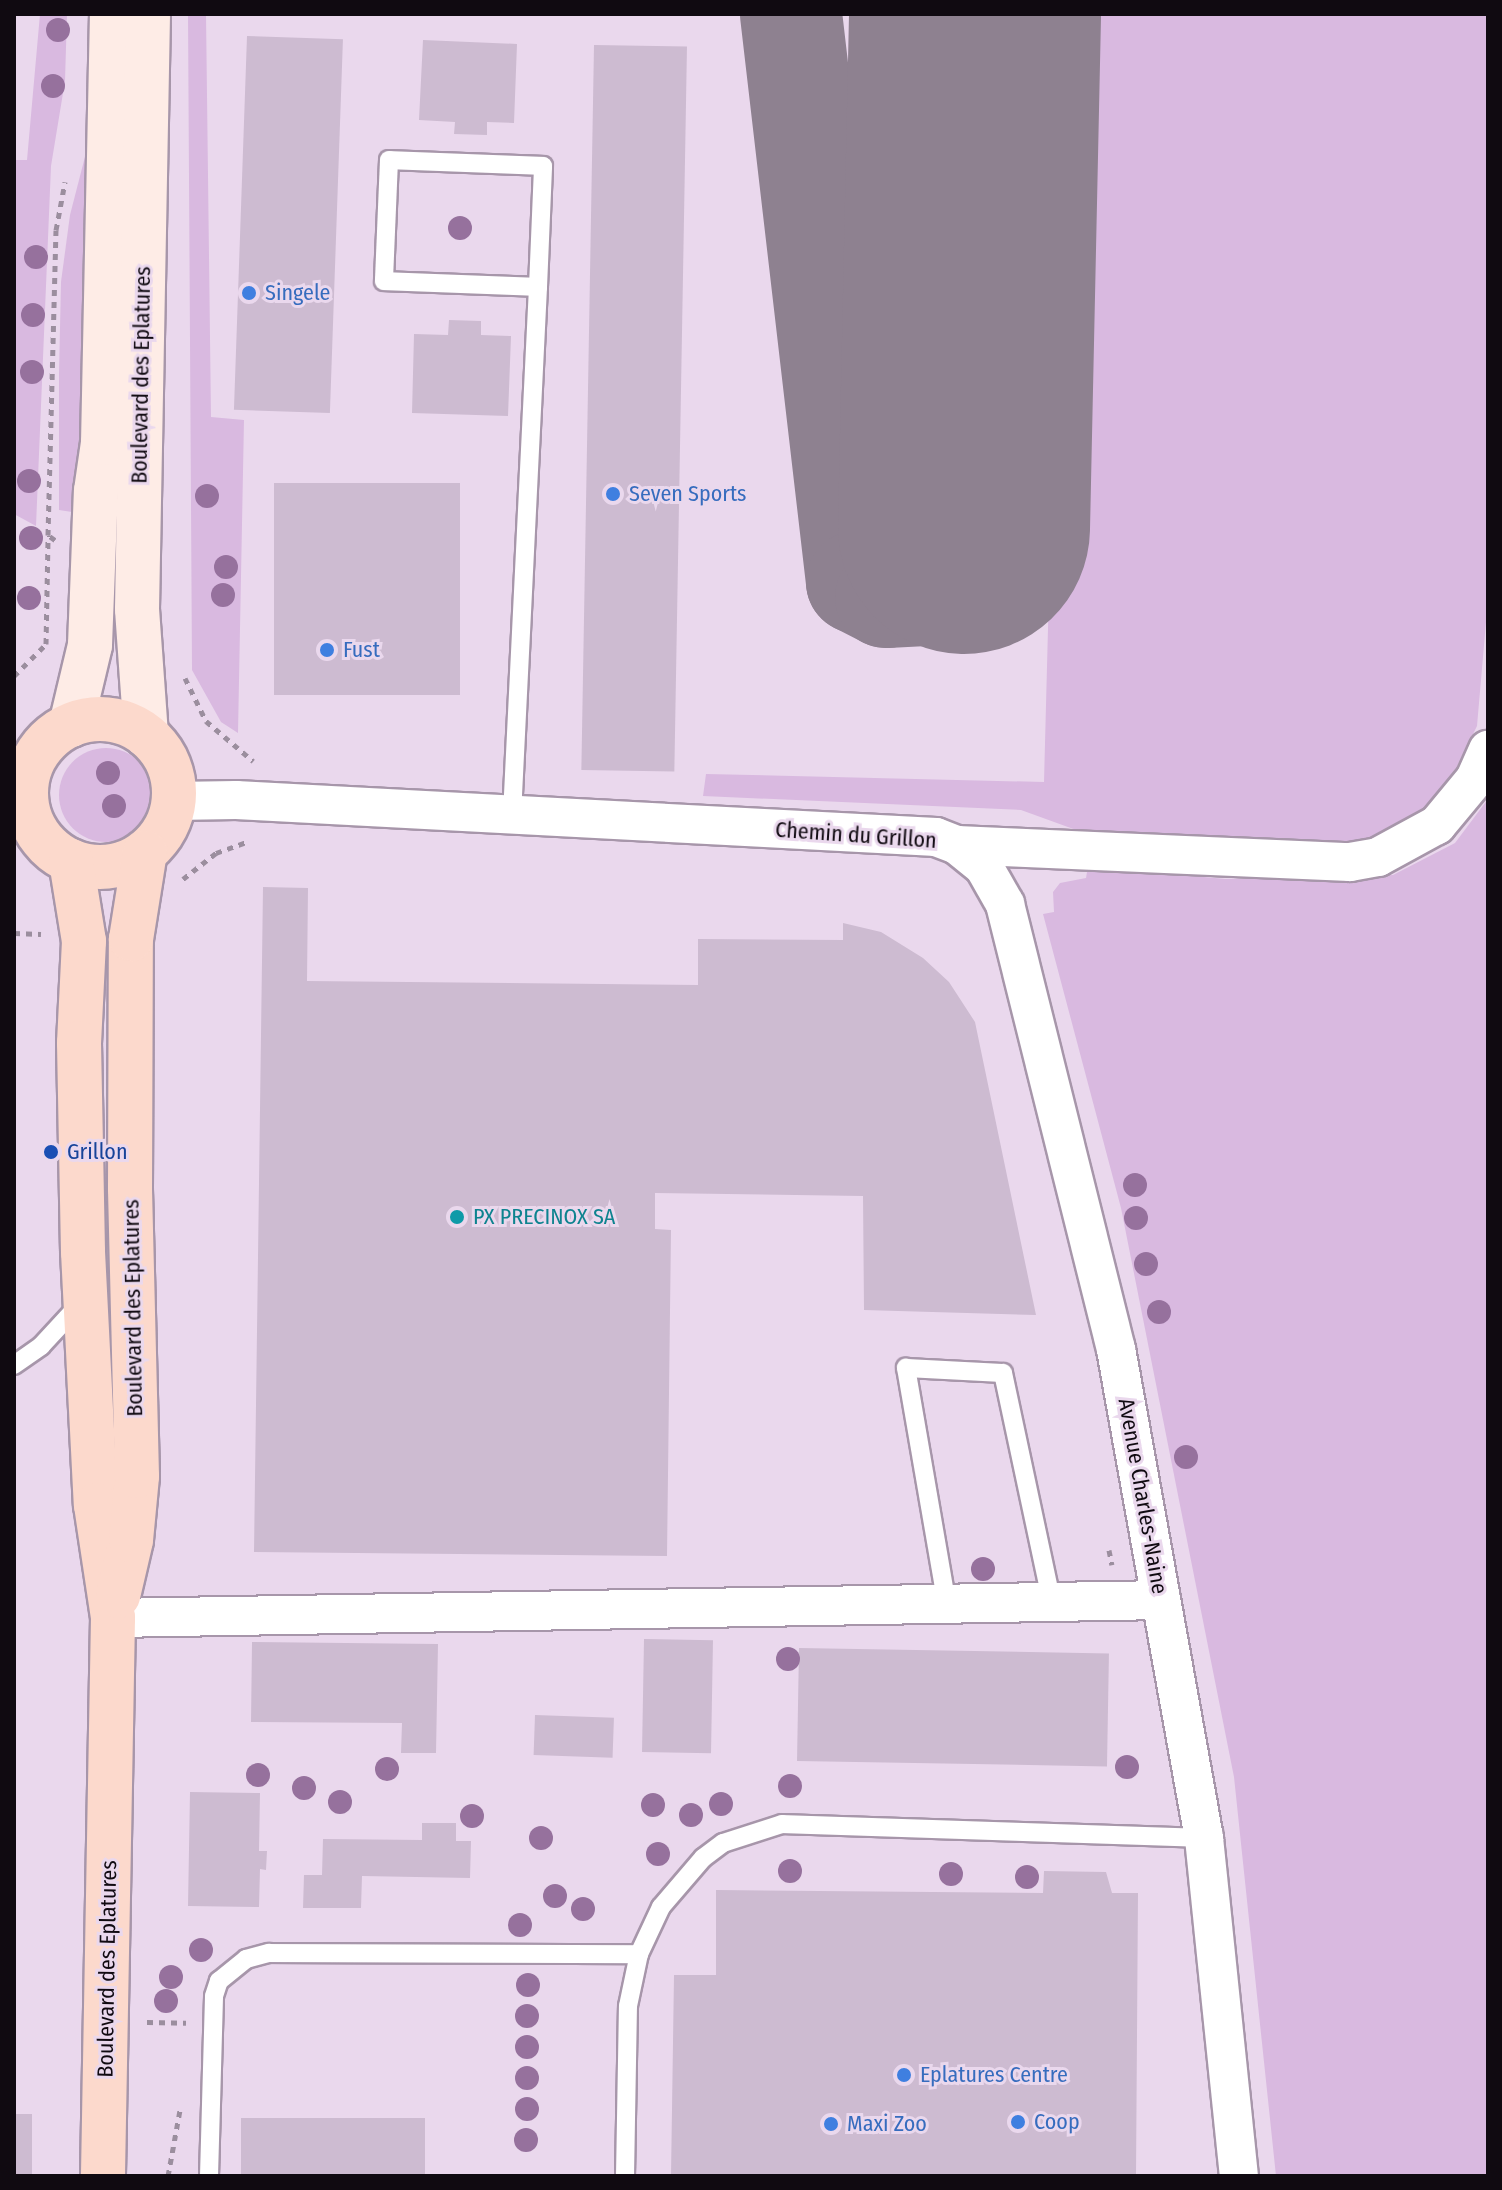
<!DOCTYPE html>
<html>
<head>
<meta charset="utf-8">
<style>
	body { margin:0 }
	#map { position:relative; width:1502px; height:2190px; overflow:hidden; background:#ead8ed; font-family:"Fira Sans Condensed",sans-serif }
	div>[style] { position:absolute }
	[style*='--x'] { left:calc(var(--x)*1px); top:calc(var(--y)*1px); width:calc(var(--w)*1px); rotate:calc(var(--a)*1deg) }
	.green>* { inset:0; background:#d9b9e0 }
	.round { border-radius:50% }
	.taxiway>* { height:102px; margin:-51px; padding:0 51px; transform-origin:51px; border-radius:51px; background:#8e8190 }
	.runway>* { height:252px; margin:-126px; padding:0 126px; transform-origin:126px; border-radius:126px; background:#8e8190 }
	.building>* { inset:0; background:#cdbbd1; transform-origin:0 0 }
	.path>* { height:5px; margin-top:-2.5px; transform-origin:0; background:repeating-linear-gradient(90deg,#9b8e9e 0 6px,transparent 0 12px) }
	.roads { filter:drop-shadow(2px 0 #a796aa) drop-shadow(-2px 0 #a796aa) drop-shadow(0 2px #a796aa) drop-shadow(0 -2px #a796aa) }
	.service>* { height:18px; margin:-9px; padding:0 9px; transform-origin:9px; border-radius:9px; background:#fff }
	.minor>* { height:38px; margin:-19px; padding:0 19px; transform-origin:19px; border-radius:19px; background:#fff }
	.secondary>* { height:44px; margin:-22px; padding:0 22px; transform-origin:22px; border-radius:22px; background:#feece6 }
	.primary>* { height:44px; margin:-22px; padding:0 22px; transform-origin:22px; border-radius:22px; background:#fcd9cc }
	.primary>.ring { margin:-22px; padding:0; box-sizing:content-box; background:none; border:44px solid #fcd9cc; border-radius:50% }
	.trees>* { width:24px; height:24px; margin:-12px; border-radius:50%; background:#96719d }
	.dots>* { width:22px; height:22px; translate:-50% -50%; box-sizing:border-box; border:4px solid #ead8ed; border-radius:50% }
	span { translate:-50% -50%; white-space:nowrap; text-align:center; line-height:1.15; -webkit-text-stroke:6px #ead8ed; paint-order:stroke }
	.shop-label { font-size:22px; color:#366cbe }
	.left { translate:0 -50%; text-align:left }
	.street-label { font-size:22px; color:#100a11 }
	.transit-label { font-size:22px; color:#164399 }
	.culture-label { font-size:22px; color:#0d838f }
	.frame { position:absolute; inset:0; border:16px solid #100a11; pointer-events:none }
</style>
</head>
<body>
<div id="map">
	<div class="green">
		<i style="clip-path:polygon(40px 14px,67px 14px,65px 81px,51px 166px,36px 526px,14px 514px,14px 160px,27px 160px)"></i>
		<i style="clip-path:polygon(188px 14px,206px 14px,211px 417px,244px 420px,238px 733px,221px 722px,192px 670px)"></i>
		<i style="clip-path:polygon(1064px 14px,1488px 14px,1488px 599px,1477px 726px,1447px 787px,1408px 824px,1359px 848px,1090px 835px,1021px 810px,703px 796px,706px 774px,1044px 782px)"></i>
		<i style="clip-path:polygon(88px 145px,85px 514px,59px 510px,59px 374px,61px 282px,70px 215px)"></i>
		<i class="round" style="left:59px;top:748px;width:94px;height:94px"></i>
		<i style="clip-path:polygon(1488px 799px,1488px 2176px,1276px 2176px,1234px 1777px,1121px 1208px,1043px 914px,1054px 912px,1053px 892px,1060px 883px,1086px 878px,1088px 866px,1225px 879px,1393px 875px,1455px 843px)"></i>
	</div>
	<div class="taxiway">
		<i style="--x:791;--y:14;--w:572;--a:83.37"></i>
		<i style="--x:857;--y:582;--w:33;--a:27"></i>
		<i style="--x:886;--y:597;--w:58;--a:-3"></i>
		<i style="--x:944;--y:594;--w:69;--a:-73.1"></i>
	</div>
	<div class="runway">
		<i style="--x:964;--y:528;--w:514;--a:-88.77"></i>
	</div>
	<div class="building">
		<i style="left:247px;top:36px;width:96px;height:374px;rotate:2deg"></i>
		<i style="clip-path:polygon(423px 40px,517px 44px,514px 123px,487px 122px,487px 135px,454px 134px,455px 122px,419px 120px)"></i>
		<i style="left:594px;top:45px;width:93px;height:725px;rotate:1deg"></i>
		<i style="clip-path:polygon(449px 320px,481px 321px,481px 335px,511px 336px,508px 416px,412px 413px,414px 334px,448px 335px)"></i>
		<i style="left:274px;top:483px;width:186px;height:212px"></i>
		<i style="clip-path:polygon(263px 887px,308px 888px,307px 981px,698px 985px,698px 939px,843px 940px,843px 923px,881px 932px,923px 958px,949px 982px,975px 1022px,1036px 1315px,864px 1310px,863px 1196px,655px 1193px,655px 1229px,671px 1230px,667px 1556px,254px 1552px)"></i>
		<i style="left:644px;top:1639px;width:69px;height:113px;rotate:1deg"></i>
		<i style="clip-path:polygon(252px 1642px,438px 1644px,436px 1753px,401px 1753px,402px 1723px,251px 1722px)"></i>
		<i style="left:799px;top:1648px;width:310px;height:113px;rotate:1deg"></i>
		<i style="left:535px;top:1715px;width:79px;height:40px;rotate:2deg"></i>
		<i style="clip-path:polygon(190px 1792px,260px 1793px,259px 1851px,267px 1851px,266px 1870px,260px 1869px,259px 1907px,188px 1906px)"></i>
		<i style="clip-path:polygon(422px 1823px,456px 1823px,456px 1841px,471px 1841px,470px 1878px,362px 1876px,361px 1908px,303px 1908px,304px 1875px,322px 1875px,323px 1839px,422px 1840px)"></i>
		<i style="clip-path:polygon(1044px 1871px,1106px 1872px,1112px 1893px,1138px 1893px,1136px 2176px,671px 2176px,674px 1975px,716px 1975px,716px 1890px,1043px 1893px)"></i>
		<i style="left:14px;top:2114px;width:18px;height:62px"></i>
		<i style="left:241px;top:2118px;width:184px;height:58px"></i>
	</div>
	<div class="path">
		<i style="--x:55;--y:540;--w:9;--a:-144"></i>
		<i style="--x:48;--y:535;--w:305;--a:-88.5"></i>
		<i style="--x:56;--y:230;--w:49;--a:-79.4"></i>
		<i style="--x:14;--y:676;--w:45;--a:-45"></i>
		<i style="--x:46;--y:644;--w:109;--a:-88.9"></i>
		<i style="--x:185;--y:678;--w:48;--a:64"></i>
		<i style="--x:206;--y:721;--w:62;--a:40.4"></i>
		<i style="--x:183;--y:879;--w:42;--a:-38.2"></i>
		<i style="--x:216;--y:853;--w:35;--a:-20"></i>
		<i style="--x:14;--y:933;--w:27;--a:2"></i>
		<i style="--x:1109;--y:1550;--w:15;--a:79"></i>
		<i style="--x:147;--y:2022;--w:39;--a:1"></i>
		<i style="--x:168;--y:2176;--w:67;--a:-79.7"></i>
	</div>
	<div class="roads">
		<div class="service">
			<i style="--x:512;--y:815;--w:529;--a:-87.18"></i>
			<i style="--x:538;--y:287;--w:121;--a:-87.6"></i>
			<i style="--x:543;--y:166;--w:154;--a:-177.8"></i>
			<i style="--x:389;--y:160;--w:121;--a:92.4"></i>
			<i style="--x:384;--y:281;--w:154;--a:2.2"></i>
			<i style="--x:14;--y:1365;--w:33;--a:-35"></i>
			<i style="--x:41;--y:1346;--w:54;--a:-47.2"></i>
			<i style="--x:947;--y:1605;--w:241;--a:-99.8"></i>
			<i style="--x:906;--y:1368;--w:97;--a:3"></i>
			<i style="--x:1003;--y:1373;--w:235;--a:78"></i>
			<i style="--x:209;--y:2176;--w:180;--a:-88.4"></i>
			<i style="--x:214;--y:1996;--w:16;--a:-72"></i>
			<i style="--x:219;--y:1981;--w:35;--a:-39"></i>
			<i style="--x:246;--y:1959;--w:24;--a:-15"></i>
			<i style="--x:269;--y:1953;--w:370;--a:0.2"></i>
			<i style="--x:625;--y:2176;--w:170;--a:-89"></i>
			<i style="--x:628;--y:2006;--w:53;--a:-78.1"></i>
			<i style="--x:639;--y:1954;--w:52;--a:-64.9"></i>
			<i style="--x:661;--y:1907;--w:65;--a:-49.4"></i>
			<i style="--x:703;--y:1858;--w:25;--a:-37"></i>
			<i style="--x:723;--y:1843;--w:62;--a:-17.9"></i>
			<i style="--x:782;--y:1824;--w:422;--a:1.9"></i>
		</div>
		<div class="minor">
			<i style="--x:174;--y:801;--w:62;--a:-0.9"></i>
			<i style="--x:236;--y:800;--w:701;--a:3.03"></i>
			<i style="--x:936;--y:837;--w:22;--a:21"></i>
			<i style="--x:957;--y:845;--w:393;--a:2.5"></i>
			<i style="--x:1350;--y:862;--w:28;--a:-10"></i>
			<i style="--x:1378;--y:857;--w:67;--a:-28.5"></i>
			<i style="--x:1437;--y:825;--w:60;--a:-50.4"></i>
			<i style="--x:1475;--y:779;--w:32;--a:-66"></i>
			<i style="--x:957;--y:845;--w:35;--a:39"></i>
			<i style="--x:984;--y:867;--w:43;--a:60.4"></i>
			<i style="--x:1005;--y:904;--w:459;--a:76"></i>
			<i style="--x:1116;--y:1349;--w:497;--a:79.8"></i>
			<i style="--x:1204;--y:1838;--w:340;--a:84.1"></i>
			<i style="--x:113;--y:1618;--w:1048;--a:-0.98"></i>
		</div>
		<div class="secondary">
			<i style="--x:71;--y:725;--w:82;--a:-76.6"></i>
			<i style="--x:90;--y:645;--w:154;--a:-87.8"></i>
			<i style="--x:96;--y:491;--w:49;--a:-81.7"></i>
			<i style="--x:103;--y:443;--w:429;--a:-88.8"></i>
			<i style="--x:146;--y:735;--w:126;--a:-94.1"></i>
			<i style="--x:137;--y:609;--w:595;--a:-88.94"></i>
		</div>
		<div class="primary">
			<i class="ring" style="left:26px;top:719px;width:104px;height:104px"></i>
			<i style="--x:71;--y:861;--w:81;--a:80.8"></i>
			<i style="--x:84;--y:941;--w:102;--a:92.8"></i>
			<i style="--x:79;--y:1043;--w:209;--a:88.9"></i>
			<i style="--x:83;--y:1252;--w:253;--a:87.1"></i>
			<i style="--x:96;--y:1505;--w:114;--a:81.4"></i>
			<i style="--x:113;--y:1618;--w:558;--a:91.03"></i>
			<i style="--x:118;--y:1596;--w:57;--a:-76.9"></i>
			<i style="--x:131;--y:1540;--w:64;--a:-84.6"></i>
			<i style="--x:137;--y:1476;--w:288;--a:-91.4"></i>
			<i style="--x:130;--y:1188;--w:249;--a:-89.8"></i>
			<i style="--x:131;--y:939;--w:88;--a:-80.9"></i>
		</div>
	</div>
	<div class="trees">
		<i style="left:58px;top:30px"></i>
		<i style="left:53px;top:86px"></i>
		<i style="left:460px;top:228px"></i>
		<i style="left:36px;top:257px"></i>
		<i style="left:33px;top:315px"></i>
		<i style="left:32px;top:372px"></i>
		<i style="left:29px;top:481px"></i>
		<i style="left:207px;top:496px"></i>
		<i style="left:31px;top:538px"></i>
		<i style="left:226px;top:567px"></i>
		<i style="left:223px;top:595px"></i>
		<i style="left:29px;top:598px"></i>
		<i style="left:108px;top:773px"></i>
		<i style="left:114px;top:806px"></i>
		<i style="left:1135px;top:1185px"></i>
		<i style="left:1136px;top:1218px"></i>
		<i style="left:1146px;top:1264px"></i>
		<i style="left:1159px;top:1312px"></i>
		<i style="left:1186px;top:1457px"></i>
		<i style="left:983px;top:1569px"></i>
		<i style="left:788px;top:1659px"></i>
		<i style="left:1127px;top:1767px"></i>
		<i style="left:387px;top:1769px"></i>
		<i style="left:258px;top:1775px"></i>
		<i style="left:790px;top:1786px"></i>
		<i style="left:304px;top:1788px"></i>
		<i style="left:340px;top:1802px"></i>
		<i style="left:721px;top:1804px"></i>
		<i style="left:653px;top:1805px"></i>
		<i style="left:691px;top:1815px"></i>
		<i style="left:472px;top:1816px"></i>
		<i style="left:541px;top:1838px"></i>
		<i style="left:658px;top:1854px"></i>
		<i style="left:790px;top:1871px"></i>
		<i style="left:951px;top:1874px"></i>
		<i style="left:1027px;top:1877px"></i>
		<i style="left:555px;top:1896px"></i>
		<i style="left:583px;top:1909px"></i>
		<i style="left:520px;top:1925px"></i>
		<i style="left:201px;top:1950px"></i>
		<i style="left:171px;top:1977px"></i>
		<i style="left:528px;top:1985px"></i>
		<i style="left:166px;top:2001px"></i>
		<i style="left:527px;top:2016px"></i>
		<i style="left:527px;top:2047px"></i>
		<i style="left:527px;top:2078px"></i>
		<i style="left:527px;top:2109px"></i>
		<i style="left:526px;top:2140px"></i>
	</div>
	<div class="dots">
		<i style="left:249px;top:293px;background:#3f7fe0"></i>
		<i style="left:613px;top:494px;background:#3f7fe0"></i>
		<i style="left:327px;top:650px;background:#3f7fe0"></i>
		<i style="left:51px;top:1152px;background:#1a4fb4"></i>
		<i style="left:457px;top:1217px;background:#0f9aa8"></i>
		<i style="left:904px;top:2075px;background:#3f7fe0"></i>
		<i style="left:1018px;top:2122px;background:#3f7fe0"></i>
		<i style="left:831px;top:2124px;background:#3f7fe0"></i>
	</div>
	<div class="shop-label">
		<span class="left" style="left:265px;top:293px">Singele</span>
		<span class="left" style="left:629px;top:494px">Seven Sports</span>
		<span class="left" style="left:343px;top:650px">Fust</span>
		<span class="left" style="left:920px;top:2075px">Eplatures Centre</span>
		<span class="left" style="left:1034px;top:2122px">Coop</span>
		<span class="left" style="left:847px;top:2124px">Maxi Zoo</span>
	</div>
	<div class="street-label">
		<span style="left:141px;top:375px;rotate:-89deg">Boulevard des Eplatures</span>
		<span style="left:856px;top:835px;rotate:4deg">Chemin du Grillon</span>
		<span style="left:133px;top:1308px;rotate:-91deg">Boulevard des Eplatures</span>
		<span style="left:1143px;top:1496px;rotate:80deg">Avenue Charles-Naine</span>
		<span style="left:107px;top:1969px;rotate:-89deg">Boulevard des Eplatures</span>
	</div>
	<div class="transit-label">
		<span class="left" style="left:67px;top:1152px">Grillon</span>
	</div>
	<div class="culture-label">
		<span class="left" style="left:473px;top:1217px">PX PRECINOX SA</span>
	</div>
	<div class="frame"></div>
</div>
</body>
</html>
